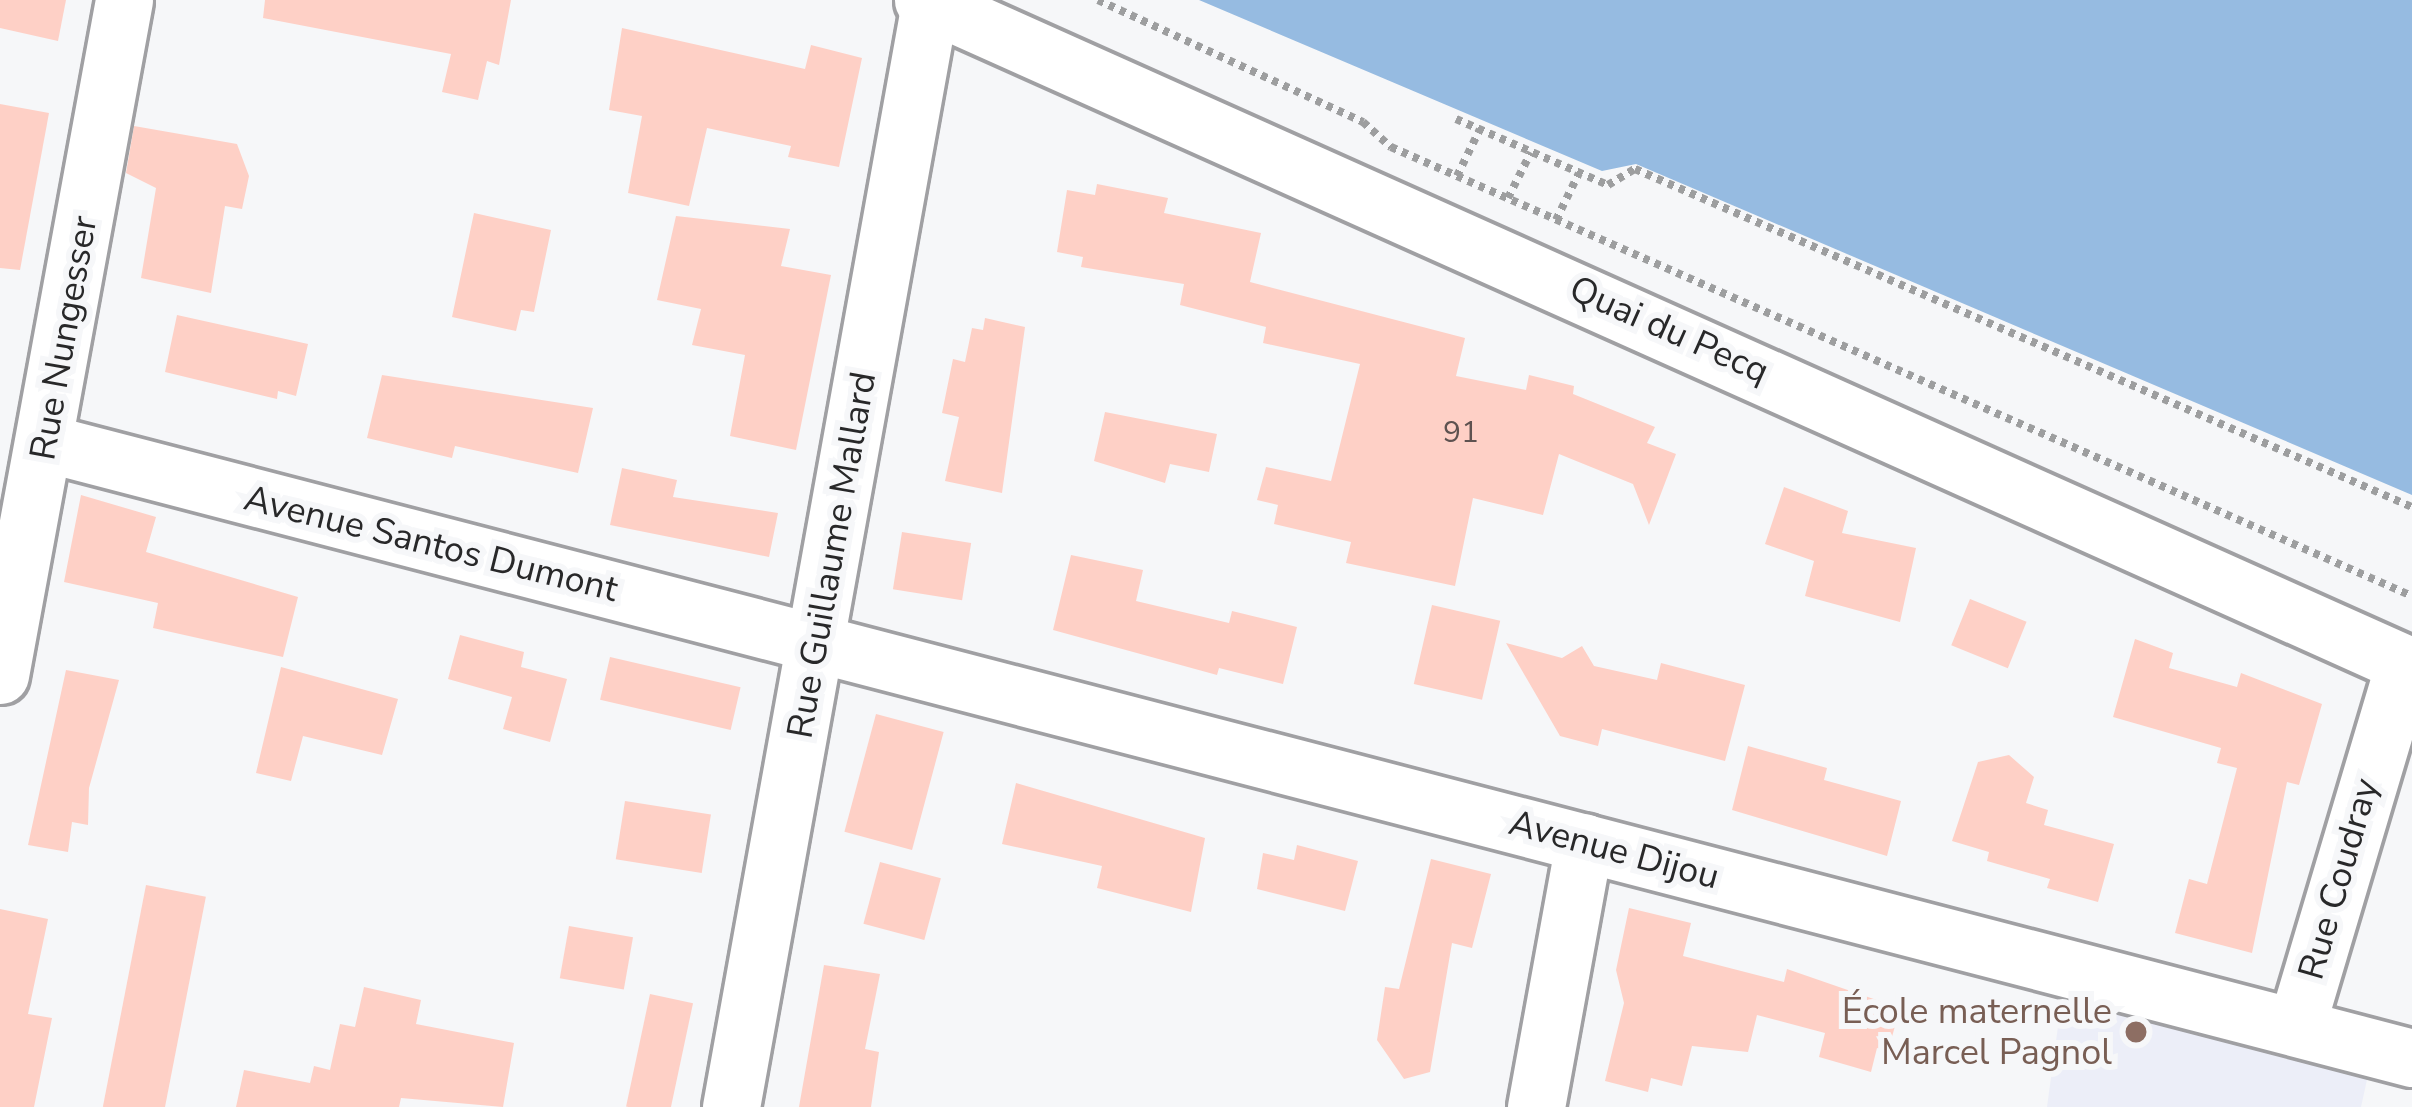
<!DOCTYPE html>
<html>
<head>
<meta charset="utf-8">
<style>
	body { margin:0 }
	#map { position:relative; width:2412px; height:1107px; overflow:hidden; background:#f6f7f9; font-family:"Nunito Sans",sans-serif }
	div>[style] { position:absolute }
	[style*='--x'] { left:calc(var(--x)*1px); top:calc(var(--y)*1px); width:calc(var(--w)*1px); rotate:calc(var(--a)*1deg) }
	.built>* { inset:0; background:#eceef8 }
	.water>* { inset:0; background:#96bbe1 }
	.building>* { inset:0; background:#fed0c6; transform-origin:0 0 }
	.path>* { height:8px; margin-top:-4px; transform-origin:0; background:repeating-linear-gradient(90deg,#9d9e9f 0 6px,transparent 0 12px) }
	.roads { filter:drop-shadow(3px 0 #a0a0a3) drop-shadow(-3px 0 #a0a0a3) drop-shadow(0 3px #a0a0a3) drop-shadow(0 -3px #a0a0a3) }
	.minor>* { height:57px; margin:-28.5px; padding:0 28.5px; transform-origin:28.5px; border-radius:28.5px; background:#fff }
	.dots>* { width:33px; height:33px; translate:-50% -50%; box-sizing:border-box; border:6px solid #f6f7f9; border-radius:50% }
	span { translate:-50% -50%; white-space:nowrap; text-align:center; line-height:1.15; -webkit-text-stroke:12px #f6f7f9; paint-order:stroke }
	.number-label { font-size:30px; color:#5e5250 }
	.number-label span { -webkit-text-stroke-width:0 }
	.street-label { font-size:36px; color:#282829 }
	.education-label { font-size:36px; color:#785e54 }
	.right { translate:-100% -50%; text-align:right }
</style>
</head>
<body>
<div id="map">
	<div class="built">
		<i style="clip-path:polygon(2063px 990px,2368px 1075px,2361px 1107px,2047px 1107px)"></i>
	</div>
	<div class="water">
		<i style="clip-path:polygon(1199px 0,2412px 0,2412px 495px,1636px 164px,1602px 171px)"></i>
	</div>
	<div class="building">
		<i style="clip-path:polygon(0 0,66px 0,58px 41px,0 28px)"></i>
		<i style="clip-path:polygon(265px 0,511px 0,499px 65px,487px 61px,478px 100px,442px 92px,451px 54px,263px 18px)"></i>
		<i style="clip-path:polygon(622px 28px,805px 69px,811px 45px,862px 58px,839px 167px,788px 157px,791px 146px,707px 128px,689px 206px,628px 193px,642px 116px,609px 110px)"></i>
		<i style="clip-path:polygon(0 104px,49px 113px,20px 270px,0 268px)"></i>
		<i style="clip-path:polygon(134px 126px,237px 144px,249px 176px,242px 209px,225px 206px,211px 293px,141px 278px,156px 188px,126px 173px)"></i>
		<i style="clip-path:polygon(1097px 184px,1168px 198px,1164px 213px,1261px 233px,1250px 282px,1465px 338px,1456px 376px,1526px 390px,1529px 375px,1574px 386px,1573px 394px,1655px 427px,1647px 443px,1676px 454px,1649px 525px,1633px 484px,1559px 454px,1543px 515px,1473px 498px,1455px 586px,1346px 563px,1351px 542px,1274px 524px,1278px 505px,1257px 500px,1266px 467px,1331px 481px,1360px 364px,1263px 343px,1266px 327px,1180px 305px,1184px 284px,1081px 267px,1083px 257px,1057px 252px,1067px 190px,1095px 195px)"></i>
		<i style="clip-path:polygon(474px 213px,551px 230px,534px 312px,521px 310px,516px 331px,452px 317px)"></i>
		<i style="clip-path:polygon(676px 216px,790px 229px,781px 266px,831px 275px,796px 450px,730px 436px,745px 355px,692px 345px,701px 309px,657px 300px)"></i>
		<i style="clip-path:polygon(177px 315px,308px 344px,296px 396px,278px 391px,277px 399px,165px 372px)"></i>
		<i style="clip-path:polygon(985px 318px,1025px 327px,1002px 493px,945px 481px,959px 417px,942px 413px,953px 359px,965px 362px,972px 328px,983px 330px)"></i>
		<i style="clip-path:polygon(382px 375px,593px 408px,578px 473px,455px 446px,452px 458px,367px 438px)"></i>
		<i style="clip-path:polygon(1105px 412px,1217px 434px,1209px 472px,1170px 464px,1165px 483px,1094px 461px)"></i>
		<i style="clip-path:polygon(622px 468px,677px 480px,673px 497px,778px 513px,769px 557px,610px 525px)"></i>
		<i style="clip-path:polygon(1784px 487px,1848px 511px,1842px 533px,1916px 548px,1900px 622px,1805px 596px,1814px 561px,1765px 544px)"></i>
		<i style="clip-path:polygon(81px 495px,156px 517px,146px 552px,298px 597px,283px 657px,153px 628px,158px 603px,64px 582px)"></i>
		<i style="left:902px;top:532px;width:70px;height:58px;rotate:9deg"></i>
		<i style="clip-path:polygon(1071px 555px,1143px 570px,1136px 601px,1229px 623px,1232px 611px,1297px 627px,1283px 684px,1219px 668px,1217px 675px,1053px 630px)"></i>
		<i style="left:1970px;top:599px;width:61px;height:50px;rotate:22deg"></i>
		<i style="left:1432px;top:605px;width:70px;height:81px;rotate:13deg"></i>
		<i style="clip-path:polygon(460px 635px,524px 652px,521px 667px,567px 679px,550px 742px,503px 729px,512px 697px,448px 679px)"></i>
		<i style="clip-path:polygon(2135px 639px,2173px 653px,2169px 668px,2237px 687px,2241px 673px,2322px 704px,2299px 785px,2287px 782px,2252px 953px,2175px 933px,2189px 879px,2207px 884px,2237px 768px,2217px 763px,2221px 748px,2113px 717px)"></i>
		<i style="clip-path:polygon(1506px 643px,1562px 658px,1582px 646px,1594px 666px,1657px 680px,1661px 663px,1745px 685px,1725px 761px,1602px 729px,1598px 746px,1560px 736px)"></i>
		<i style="left:610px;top:657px;width:134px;height:44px;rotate:13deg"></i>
		<i style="clip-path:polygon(281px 667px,398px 699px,382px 755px,303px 736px,291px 781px,256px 773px)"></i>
		<i style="clip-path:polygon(66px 670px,119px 680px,89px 788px,88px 825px,72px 822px,68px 852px,28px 845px)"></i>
		<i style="left:876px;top:714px;width:70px;height:122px;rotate:15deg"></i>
		<i style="clip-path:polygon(1748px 746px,1827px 768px,1824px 780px,1901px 801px,1887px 856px,1732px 810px)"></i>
		<i style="clip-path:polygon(2009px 755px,2034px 777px,2026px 803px,2048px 810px,2044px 825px,2114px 844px,2098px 902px,2047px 888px,2050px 879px,1987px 861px,1989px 852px,1952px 841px,1978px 762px)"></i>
		<i style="clip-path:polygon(1016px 783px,1205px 838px,1191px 912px,1097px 888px,1102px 866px,1002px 844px)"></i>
		<i style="left:625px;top:801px;width:87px;height:59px;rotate:9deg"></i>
		<i style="clip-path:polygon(1297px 845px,1358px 861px,1345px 911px,1257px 889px,1263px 853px,1294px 860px)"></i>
		<i style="clip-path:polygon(1431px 859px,1491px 874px,1472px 948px,1452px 943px,1430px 1072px,1404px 1079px,1377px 1040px,1385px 987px,1399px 989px)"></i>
		<i style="left:880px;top:862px;width:63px;height:64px;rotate:15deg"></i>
		<i style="left:146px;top:885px;width:61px;height:226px;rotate:11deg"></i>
		<i style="clip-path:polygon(1629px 908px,1691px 923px,1683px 956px,1784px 982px,1787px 969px,1891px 1005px,1887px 1016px,1897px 1019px,1888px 1051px,1877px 1048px,1871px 1072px,1819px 1057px,1825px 1033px,1757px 1015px,1748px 1052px,1692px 1046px,1682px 1086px,1651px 1078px,1648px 1092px,1605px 1081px,1624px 1003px,1616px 970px)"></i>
		<i style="clip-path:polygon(0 909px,48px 919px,28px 1014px,52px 1018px,34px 1107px,0 1107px)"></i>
		<i style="left:569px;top:926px;width:65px;height:53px;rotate:10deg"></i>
		<i style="clip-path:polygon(824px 965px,880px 974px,865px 1049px,879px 1052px,871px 1107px,799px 1107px)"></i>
		<i style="clip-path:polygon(364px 987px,421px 1000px,416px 1024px,514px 1043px,503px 1107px,401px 1098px,399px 1107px,236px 1107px,244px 1070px,310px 1083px,314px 1066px,330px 1070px,340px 1024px,355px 1027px)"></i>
		<i style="left:650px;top:994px;width:44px;height:115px;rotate:12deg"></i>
	</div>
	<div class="path">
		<i style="--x:1098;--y:0;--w:292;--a:24.7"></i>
		<i style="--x:1363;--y:122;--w:38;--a:42"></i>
		<i style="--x:1391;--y:147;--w:1115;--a:23.74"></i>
		<i style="--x:1456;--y:119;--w:166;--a:23.5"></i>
		<i style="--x:1608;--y:185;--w:31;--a:-31"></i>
		<i style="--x:1635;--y:169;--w:847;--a:23.51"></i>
		<i style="--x:1457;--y:176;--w:52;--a:-63.9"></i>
		<i style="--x:1508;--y:198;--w:51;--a:-63.4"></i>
		<i style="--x:1556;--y:220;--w:52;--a:-63.9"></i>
	</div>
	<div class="roads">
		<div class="minor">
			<i style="--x:923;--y:0;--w:1632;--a:24.13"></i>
			<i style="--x:46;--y:443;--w:2445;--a:14.57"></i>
			<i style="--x:0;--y:675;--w:686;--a:-79.59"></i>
			<i style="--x:2296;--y:1027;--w:379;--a:-73.4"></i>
			<i style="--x:731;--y:1107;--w:1122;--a:-79.78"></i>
			<i style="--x:1536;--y:1107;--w:269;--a:-79.7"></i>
		</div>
	</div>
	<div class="dots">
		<i style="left:2136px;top:1032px;background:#8d6e63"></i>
	</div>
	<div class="number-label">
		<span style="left:1461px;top:433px">91</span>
	</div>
	<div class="street-label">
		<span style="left:1669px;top:330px;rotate:24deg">Quai du Pecq</span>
		<span style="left:64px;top:338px;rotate:-80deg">Rue Nungesser</span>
		<span style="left:431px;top:544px;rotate:14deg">Avenue Santos Dumont</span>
		<span style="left:832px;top:555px;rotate:-80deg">Rue Guillaume Mallard</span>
		<span style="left:1614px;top:850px;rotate:15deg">Avenue Dijou</span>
		<span style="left:2339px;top:879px;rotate:-74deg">Rue Coudray</span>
	</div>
	<div class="education-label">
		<span class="right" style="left:2112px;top:1032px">École maternelle<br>Marcel Pagnol</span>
	</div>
</div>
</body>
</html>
